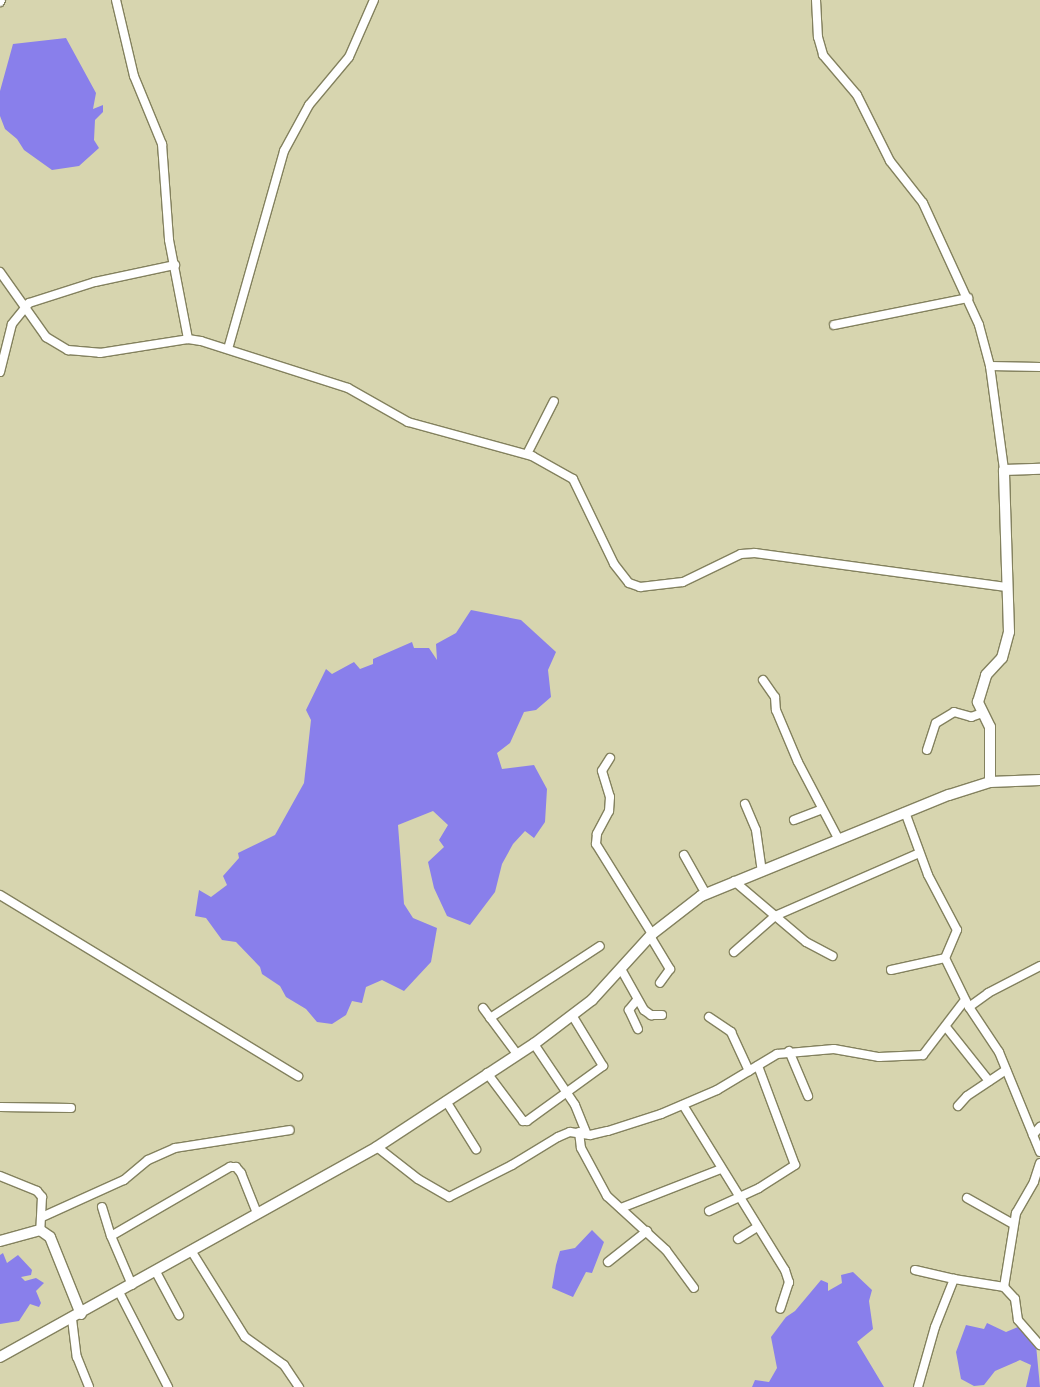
<!DOCTYPE html>
<html>
<head>
<meta charset="utf-8">
<style>
	body { margin:0 }
	#map { position:relative; width:1040px; height:1387px; overflow:hidden; background:#d7d5af; font-family:Lora,serif }
	div>[style] { position:absolute }
	[style*='--x'] { left:calc(var(--x)*1px); top:calc(var(--y)*1px); width:calc(var(--w)*1px); rotate:calc(var(--a)*1deg) }
	.forest>* { inset:0; background:#897feb }
	.roads { filter:drop-shadow(1px 0 #83815e) drop-shadow(-1px 0 #83815e) drop-shadow(0 1px #83815e) drop-shadow(0 -1px #83815e) }
	.street>* { height:8px; margin:-4px; padding:0 4px; transform-origin:4px; border-radius:4px; background:#fff }
	.secondary>* { height:10px; margin:-5px; padding:0 5px; transform-origin:5px; border-radius:5px; background:#fff }
	span { translate:-50% -50%; white-space:nowrap; text-align:center; line-height:1.15; -webkit-text-stroke:4px #e4e3bc; paint-order:stroke }
</style>
</head>
<body>
<div id="map">
	<div class="forest">
		<i style="clip-path:polygon(66px 38px,96px 93px,93px 109px,103px 105px,103px 112px,95px 120px,94px 140px,99px 148px,79px 166px,52px 170px,24px 150px,17px 139px,5px 129px,0 116px,0 91px,13px 44px)"></i>
		<i style="clip-path:polygon(471px 610px,521px 620px,556px 652px,548px 670px,551px 697px,536px 710px,524px 712px,510px 743px,497px 753px,502px 769px,534px 765px,547px 789px,545px 822px,534px 838px,525px 831px,513px 844px,502px 864px,495px 892px,470px 925px,447px 916px,434px 888px,428px 862px,444px 847px,439px 840px,448px 825px,433px 811px,398px 825px,404px 904px,413px 918px,437px 928px,431px 962px,404px 991px,382px 980px,366px 987px,362px 1003px,352px 1001px,346px 1015px,332px 1024px,317px 1022px,306px 1009px,286px 997px,280px 986px,262px 974px,260px 967px,236px 942px,222px 940px,206px 918px,195px 916px,199px 890px,211px 897px,227px 885px,223px 876px,239px 858px,238px 853px,275px 835px,304px 783px,311px 720px,306px 710px,326px 669px,332px 674px,354px 662px,360px 669px,373px 664px,373px 659px,412px 642px,414px 648px,429px 648px,437px 660px,436px 644px,456px 633px)"></i>
		<i style="clip-path:polygon(592px 1230px,604px 1242px,592px 1273px,586px 1272px,573px 1297px,552px 1288px,556px 1265px,560px 1251px,575px 1248px)"></i>
		<i style="clip-path:polygon(3px 1253px,7px 1263px,18px 1255px,32px 1270px,31px 1275px,21px 1277px,25px 1281px,36px 1278px,44px 1283px,36px 1291px,41px 1303px,39px 1307px,30px 1304px,19px 1321px,0 1324px,0 1255px)"></i>
		<i style="clip-path:polygon(853px 1272px,872px 1290px,869px 1301px,873px 1329px,857px 1342px,884px 1387px,752px 1387px,755px 1380px,769px 1382px,777px 1368px,771px 1337px,786px 1317px,795px 1311px,821px 1280px,828px 1283px,828px 1291px,842px 1283px,841px 1275px)"></i>
		<i style="clip-path:polygon(987px 1323px,1006px 1332px,1018px 1327px,1036px 1345px,1040px 1387px,1026px 1387px,1031px 1365px,1020px 1360px,995px 1371px,984px 1385px,974px 1386px,961px 1379px,956px 1352px,966px 1325px,984px 1329px)"></i>
	</div>
	<div class="roads">
		<div class="street">
			<i style="--x:116;--y:0;--w:78;--a:76.7"></i>
			<i style="--x:134;--y:76;--w:74;--a:67.6"></i>
			<i style="--x:162;--y:144;--w:96;--a:85.8"></i>
			<i style="--x:169;--y:240;--w:101;--a:79.1"></i>
			<i style="--x:816;--y:0;--w:37;--a:87"></i>
			<i style="--x:818;--y:37;--w:19;--a:74"></i>
			<i style="--x:823;--y:55;--w:52;--a:49.6"></i>
			<i style="--x:857;--y:95;--w:74;--a:63.4"></i>
			<i style="--x:890;--y:161;--w:53;--a:51.8"></i>
			<i style="--x:923;--y:203;--w:134;--a:65.3"></i>
			<i style="--x:979;--y:325;--w:42;--a:75"></i>
			<i style="--x:990;--y:366;--w:105;--a:82.3"></i>
			<i style="--x:0;--y:2;--w:2;--a:-63"></i>
			<i style="--x:0;--y:272;--w:80;--a:54.7"></i>
			<i style="--x:46;--y:337;--w:26;--a:31"></i>
			<i style="--x:68;--y:350;--w:32;--a:5"></i>
			<i style="--x:100;--y:353;--w:89;--a:-9"></i>
			<i style="--x:188;--y:339;--w:13;--a:9"></i>
			<i style="--x:201;--y:341;--w:154;--a:17.7"></i>
			<i style="--x:348;--y:388;--w:69;--a:29.5"></i>
			<i style="--x:408;--y:422;--w:129;--a:15.3"></i>
			<i style="--x:532;--y:456;--w:47;--a:29.3"></i>
			<i style="--x:573;--y:479;--w:94;--a:64.2"></i>
			<i style="--x:614;--y:564;--w:24;--a:52"></i>
			<i style="--x:629;--y:583;--w:12;--a:20"></i>
			<i style="--x:640;--y:587;--w:43;--a:-6.6"></i>
			<i style="--x:683;--y:582;--w:64;--a:-25.8"></i>
			<i style="--x:741;--y:554;--w:14;--a:-4"></i>
			<i style="--x:755;--y:553;--w:255;--a:7.7"></i>
			<i style="--x:834;--y:325;--w:137;--a:-11.4"></i>
			<i style="--x:228;--y:349;--w:206;--a:-74.2"></i>
			<i style="--x:284;--y:151;--w:52;--a:-61.5"></i>
			<i style="--x:309;--y:105;--w:62;--a:-50.2"></i>
			<i style="--x:349;--y:57;--w:62;--a:-66.3"></i>
			<i style="--x:990;--y:366;--w:50;--a:1.1"></i>
			<i style="--x:0;--y:372;--w:49;--a:-76"></i>
			<i style="--x:12;--y:324;--w:27;--a:-51"></i>
			<i style="--x:29;--y:303;--w:69;--a:-17.7"></i>
			<i style="--x:95;--y:282;--w:82;--a:-12"></i>
			<i style="--x:527;--y:454;--w:59;--a:-63"></i>
			<i style="--x:763;--y:680;--w:21;--a:55"></i>
			<i style="--x:775;--y:697;--w:13;--a:86"></i>
			<i style="--x:776;--y:710;--w:56;--a:67.1"></i>
			<i style="--x:798;--y:762;--w:88;--a:62.3"></i>
			<i style="--x:927;--y:750;--w:28;--a:-72"></i>
			<i style="--x:936;--y:723;--w:21;--a:-31"></i>
			<i style="--x:954;--y:712;--w:18;--a:16"></i>
			<i style="--x:971;--y:717;--w:12;--a:-20"></i>
			<i style="--x:610;--y:758;--w:15;--a:122"></i>
			<i style="--x:602;--y:771;--w:27;--a:73"></i>
			<i style="--x:610;--y:797;--w:14;--a:94"></i>
			<i style="--x:609;--y:811;--w:26;--a:118"></i>
			<i style="--x:597;--y:834;--w:10;--a:96"></i>
			<i style="--x:596;--y:844;--w:106;--a:58.1"></i>
			<i style="--x:745;--y:804;--w:28;--a:67"></i>
			<i style="--x:756;--y:830;--w:42;--a:81.9"></i>
			<i style="--x:905;--y:812;--w:67;--a:69.9"></i>
			<i style="--x:928;--y:875;--w:62;--a:62.2"></i>
			<i style="--x:957;--y:930;--w:30;--a:113"></i>
			<i style="--x:945;--y:958;--w:55;--a:63.9"></i>
			<i style="--x:969;--y:1007;--w:54;--a:56.3"></i>
			<i style="--x:999;--y:1052;--w:108;--a:67.7"></i>
			<i style="--x:794;--y:820;--w:30;--a:-21"></i>
			<i style="--x:684;--y:855;--w:45;--a:60.6"></i>
			<i style="--x:734;--y:881;--w:94;--a:40.3"></i>
			<i style="--x:806;--y:942;--w:30;--a:28"></i>
			<i style="--x:0;--y:895;--w:349;--a:31.3"></i>
			<i style="--x:650;--y:936;--w:39;--a:59"></i>
			<i style="--x:670;--y:969;--w:17;--a:126"></i>
			<i style="--x:734;--y:952;--w:55;--a:-41.3"></i>
			<i style="--x:775;--y:916;--w:157;--a:-23.6"></i>
			<i style="--x:621;--y:969;--w:47;--a:60.7"></i>
			<i style="--x:644;--y:1010;--w:9;--a:36"></i>
			<i style="--x:651;--y:1015;--w:11;--a:0"></i>
			<i style="--x:891;--y:970;--w:55;--a:-12.5"></i>
			<i style="--x:637;--y:1000;--w:13;--a:129"></i>
			<i style="--x:629;--y:1010;--w:21;--a:65"></i>
			<i style="--x:969;--y:1007;--w:24;--a:-36"></i>
			<i style="--x:988;--y:993;--w:59;--a:-27.4"></i>
			<i style="--x:483;--y:1008;--w:57;--a:53.5"></i>
			<i style="--x:709;--y:1017;--w:27;--a:34"></i>
			<i style="--x:731;--y:1032;--w:43;--a:65.2"></i>
			<i style="--x:490;--y:1018;--w:131;--a:-33.2"></i>
			<i style="--x:946;--y:1027;--w:69;--a:51.5"></i>
			<i style="--x:534;--y:1044;--w:73;--a:56.1"></i>
			<i style="--x:575;--y:1105;--w:31;--a:68"></i>
			<i style="--x:789;--y:1051;--w:49;--a:67.1"></i>
			<i style="--x:487;--y:1073;--w:60;--a:53.1"></i>
			<i style="--x:523;--y:1121;--w:4;--a:0"></i>
			<i style="--x:527;--y:1121;--w:94;--a:-35.9"></i>
			<i style="--x:603;--y:1066;--w:60;--a:-121.3"></i>
			<i style="--x:446;--y:1101;--w:57;--a:58"></i>
			<i style="--x:683;--y:1105;--w:194;--a:58.3"></i>
			<i style="--x:785;--y:1270;--w:13;--a:72"></i>
			<i style="--x:789;--y:1282;--w:28;--a:108"></i>
			<i style="--x:958;--y:1106;--w:13;--a:-48"></i>
			<i style="--x:967;--y:1096;--w:47;--a:-33.7"></i>
			<i style="--x:0;--y:1107;--w:71;--a:0.8"></i>
			<i style="--x:579;--y:1132;--w:16;--a:83"></i>
			<i style="--x:581;--y:1148;--w:55;--a:61.6"></i>
			<i style="--x:607;--y:1196;--w:80;--a:42.5"></i>
			<i style="--x:666;--y:1250;--w:47;--a:53.6"></i>
			<i style="--x:1033;--y:1135;--w:11;--a:-49"></i>
			<i style="--x:377;--y:1147;--w:52;--a:38"></i>
			<i style="--x:418;--y:1179;--w:36;--a:30"></i>
			<i style="--x:449;--y:1197;--w:71;--a:-26.9"></i>
			<i style="--x:512;--y:1165;--w:54;--a:-31.3"></i>
			<i style="--x:558;--y:1137;--w:13;--a:-23"></i>
			<i style="--x:570;--y:1132;--w:20;--a:9"></i>
			<i style="--x:590;--y:1135;--w:18;--a:-13"></i>
			<i style="--x:608;--y:1131;--w:56;--a:-17.8"></i>
			<i style="--x:661;--y:1114;--w:61;--a:-23.2"></i>
			<i style="--x:717;--y:1090;--w:70;--a:-31"></i>
			<i style="--x:777;--y:1054;--w:57;--a:-5"></i>
			<i style="--x:834;--y:1049;--w:46;--a:10.1"></i>
			<i style="--x:879;--y:1057;--w:44;--a:-2.6"></i>
			<i style="--x:923;--y:1055;--w:69;--a:-52.6"></i>
			<i style="--x:1040;--y:1163;--w:20;--a:108"></i>
			<i style="--x:1034;--y:1182;--w:36;--a:120"></i>
			<i style="--x:1016;--y:1213;--w:75;--a:99.2"></i>
			<i style="--x:1004;--y:1287;--w:16;--a:47"></i>
			<i style="--x:1015;--y:1299;--w:21;--a:82"></i>
			<i style="--x:1018;--y:1320;--w:33;--a:49"></i>
			<i style="--x:0;--y:1176;--w:40;--a:22"></i>
			<i style="--x:37;--y:1191;--w:8;--a:50"></i>
			<i style="--x:42;--y:1197;--w:33;--a:93"></i>
			<i style="--x:967;--y:1198;--w:53;--a:29.5"></i>
			<i style="--x:102;--y:1207;--w:30;--a:73"></i>
			<i style="--x:621;--y:1208;--w:107;--a:-21.3"></i>
			<i style="--x:709;--y:1211;--w:55;--a:-24.7"></i>
			<i style="--x:759;--y:1188;--w:43;--a:-32.6"></i>
			<i style="--x:795;--y:1165;--w:106;--a:-110.5"></i>
			<i style="--x:42;--y:1217;--w:90;--a:-24.3"></i>
			<i style="--x:124;--y:1180;--w:31;--a:-40"></i>
			<i style="--x:148;--y:1160;--w:30;--a:-24"></i>
			<i style="--x:175;--y:1148;--w:116;--a:-8.9"></i>
			<i style="--x:738;--y:1239;--w:22;--a:-32"></i>
			<i style="--x:192;--y:1252;--w:100;--a:58.1"></i>
			<i style="--x:245;--y:1337;--w:48;--a:35.7"></i>
			<i style="--x:284;--y:1365;--w:27;--a:56"></i>
			<i style="--x:608;--y:1262;--w:50;--a:-38.5"></i>
			<i style="--x:915;--y:1270;--w:40;--a:13"></i>
			<i style="--x:156;--y:1272;--w:49;--a:61.9"></i>
			<i style="--x:132;--y:1285;--w:53;--a:-113.2"></i>
			<i style="--x:111;--y:1236;--w:138;--a:-30.1"></i>
			<i style="--x:230;--y:1167;--w:6;--a:0"></i>
			<i style="--x:236;--y:1167;--w:8;--a:50"></i>
			<i style="--x:241;--y:1173;--w:43;--a:68.2"></i>
			<i style="--x:119;--y:1292;--w:107;--a:62.7"></i>
			<i style="--x:72;--y:1319;--w:38;--a:83"></i>
			<i style="--x:77;--y:1357;--w:32;--a:68"></i>
			<i style="--x:918;--y:1387;--w:62;--a:-74.2"></i>
			<i style="--x:935;--y:1327;--w:52;--a:-68.4"></i>
			<i style="--x:954;--y:1279;--w:51;--a:9.1"></i>
		</div>
		<div class="secondary">
			<i style="--x:990;--y:782;--w:55;--a:-90"></i>
			<i style="--x:990;--y:727;--w:28;--a:-116"></i>
			<i style="--x:978;--y:702;--w:28;--a:-73"></i>
			<i style="--x:986;--y:675;--w:23;--a:-47"></i>
			<i style="--x:1002;--y:658;--w:27;--a:-75"></i>
			<i style="--x:1009;--y:632;--w:162;--a:-91.8"></i>
			<i style="--x:1004;--y:470;--w:36;--a:-2"></i>
			<i style="--x:0;--y:1241;--w:41;--a:-15.4"></i>
			<i style="--x:40;--y:1230;--w:12;--a:35"></i>
			<i style="--x:50;--y:1237;--w:83;--a:68.1"></i>
			<i style="--x:0;--y:1357;--w:432;--a:-29.1"></i>
			<i style="--x:377;--y:1147;--w:188;--a:-33.3"></i>
			<i style="--x:534;--y:1044;--w:73;--a:-37.2"></i>
			<i style="--x:592;--y:1000;--w:89;--a:-47.7"></i>
			<i style="--x:652;--y:934;--w:62;--a:-37.8"></i>
			<i style="--x:701;--y:896;--w:268;--a:-22.2"></i>
			<i style="--x:949;--y:795;--w:43;--a:-17.6"></i>
			<i style="--x:990;--y:782;--w:50;--a:-2.3"></i>
		</div>
	</div>
</div>
</body>
</html>
